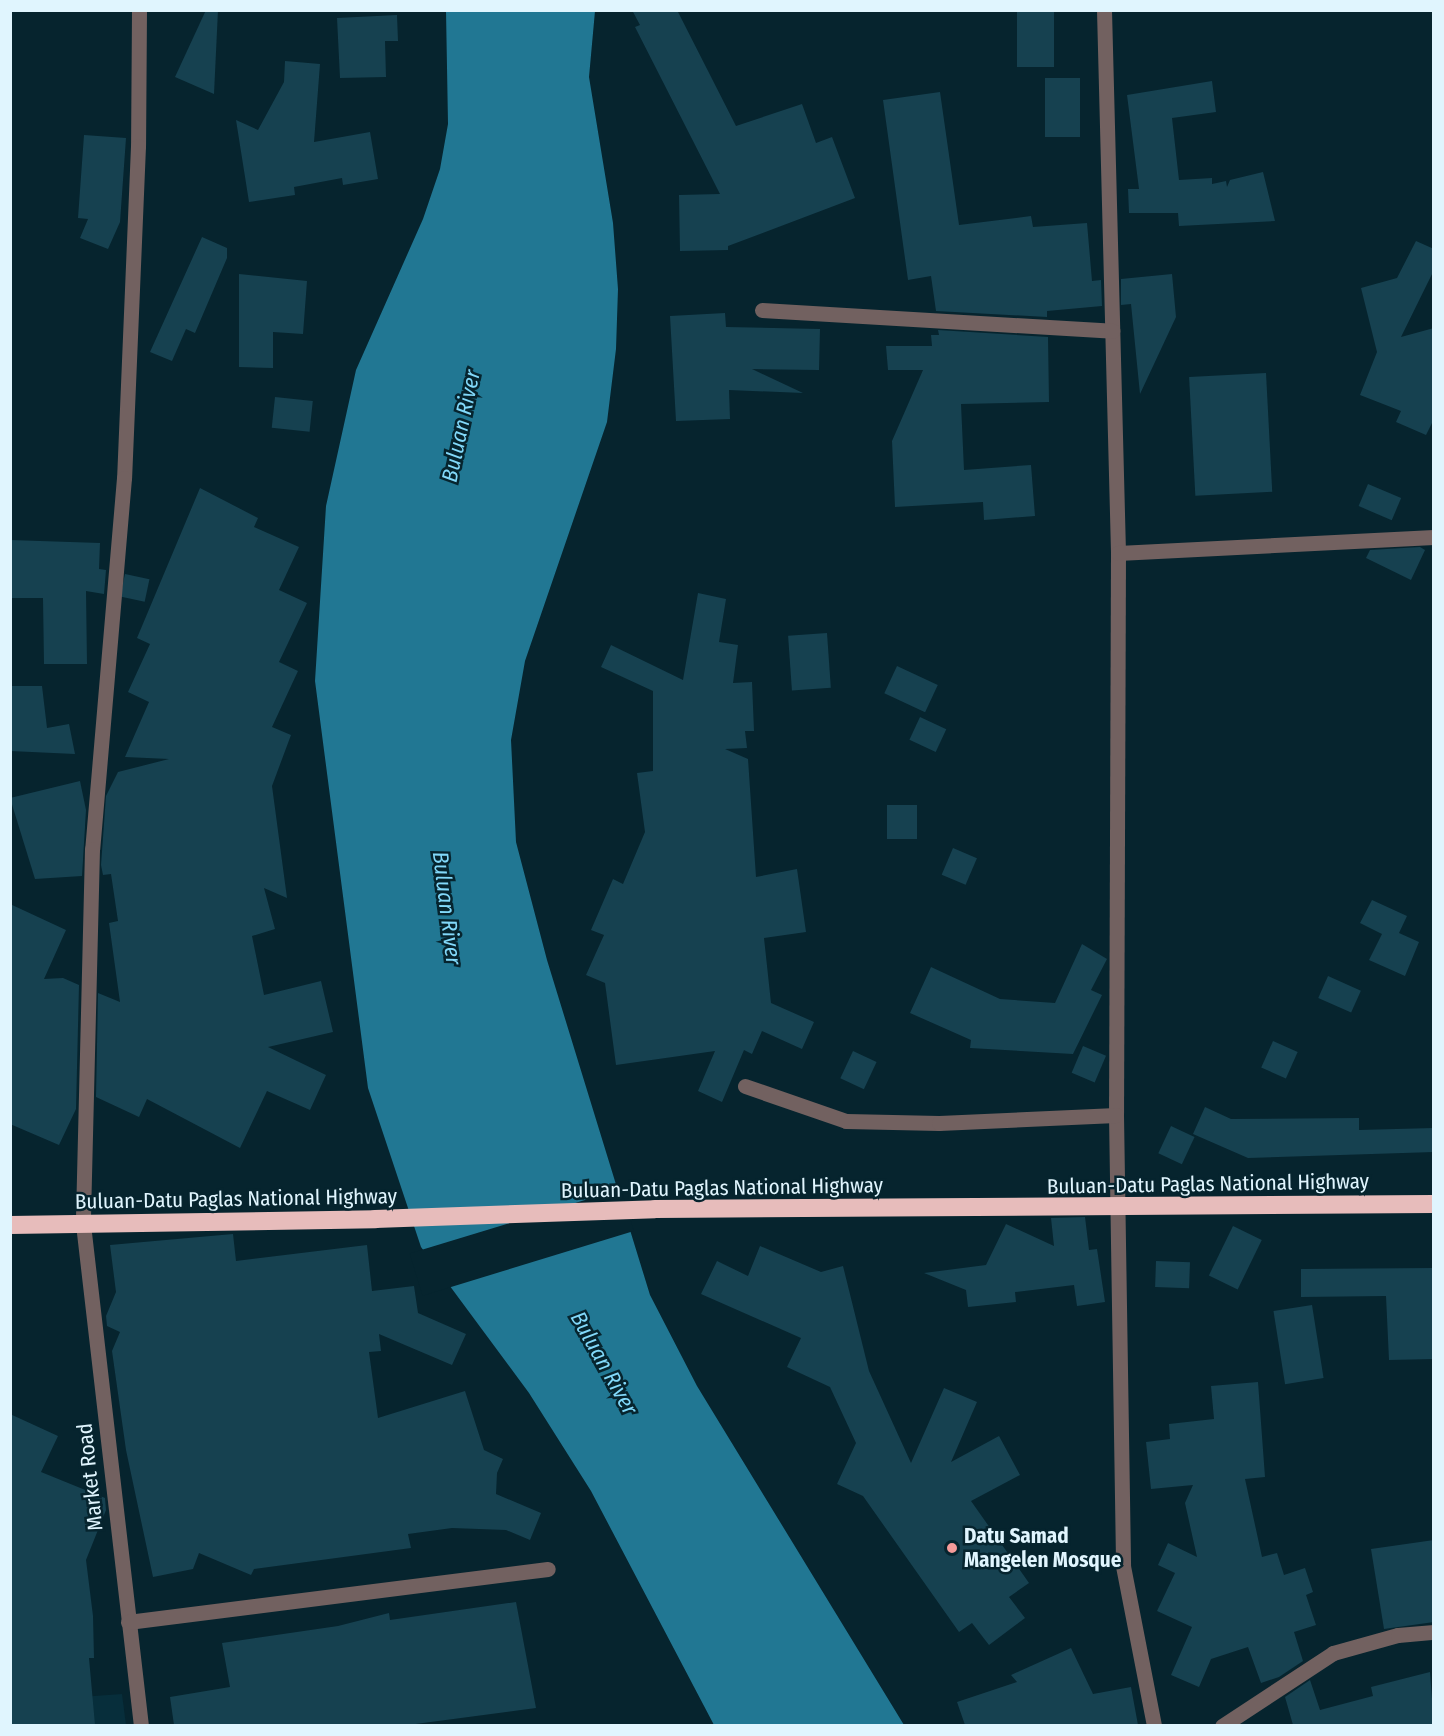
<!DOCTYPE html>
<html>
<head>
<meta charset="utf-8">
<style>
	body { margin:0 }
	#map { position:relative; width:1444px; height:1736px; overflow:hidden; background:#06242e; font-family:"Fira Sans Condensed",sans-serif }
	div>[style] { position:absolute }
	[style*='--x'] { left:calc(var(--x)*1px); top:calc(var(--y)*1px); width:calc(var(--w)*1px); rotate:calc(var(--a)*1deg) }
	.built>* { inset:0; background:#072e3b }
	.water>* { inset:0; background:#217793 }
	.pier>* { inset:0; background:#06242e; transform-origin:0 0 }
	.building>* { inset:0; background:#164150; transform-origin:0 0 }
	.minor>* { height:15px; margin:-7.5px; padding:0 7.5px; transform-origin:7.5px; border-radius:7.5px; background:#726160 }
	.highway>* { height:18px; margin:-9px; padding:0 9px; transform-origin:9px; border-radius:9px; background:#e7bcbb }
	.dots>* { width:16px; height:16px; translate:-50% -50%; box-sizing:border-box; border:3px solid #06242e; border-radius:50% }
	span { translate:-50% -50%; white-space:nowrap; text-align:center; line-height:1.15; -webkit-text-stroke:5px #06242e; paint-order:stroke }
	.street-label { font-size:21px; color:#e0f5fe }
	.poi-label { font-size:21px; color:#e0f5fe; font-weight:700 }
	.left { translate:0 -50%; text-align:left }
	.water-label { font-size:22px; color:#82d9fa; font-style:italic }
	.frame { position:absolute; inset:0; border:12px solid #e0f5fe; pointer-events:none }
</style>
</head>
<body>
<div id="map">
	<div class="built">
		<i style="clip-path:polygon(122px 1694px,126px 1725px,11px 1726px,11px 1702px)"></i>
	</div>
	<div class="water">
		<i style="clip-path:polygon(446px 11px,595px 11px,589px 77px,613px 223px,618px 289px,616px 349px,607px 422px,525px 661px,511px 740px,516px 842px,547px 960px,650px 1295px,697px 1386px,904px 1725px,714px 1725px,591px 1491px,529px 1393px,421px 1247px,368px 1088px,315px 681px,326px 506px,356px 370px,423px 219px,440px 169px,448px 124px)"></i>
	</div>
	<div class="pier">
		<i style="left:621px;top:1189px;width:44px;height:221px;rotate:73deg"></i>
	</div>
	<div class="building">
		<i style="clip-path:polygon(206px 10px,218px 10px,214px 94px,175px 77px)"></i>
		<i style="clip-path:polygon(632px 10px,677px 10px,736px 126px,802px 104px,816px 143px,832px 137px,855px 198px,728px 246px,728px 250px,680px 251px,679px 195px,720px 194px,635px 27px,640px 25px)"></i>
		<i style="left:1017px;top:10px;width:37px;height:57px"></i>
		<i style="clip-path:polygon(397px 15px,398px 41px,385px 41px,386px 77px,340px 78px,337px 18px)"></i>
		<i style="clip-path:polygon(285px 61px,320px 64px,314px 142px,370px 132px,378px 179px,343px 185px,342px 178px,294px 187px,295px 195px,249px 202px,236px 120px,258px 130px,284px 82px)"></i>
		<i style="left:1045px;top:78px;width:35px;height:59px"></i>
		<i style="clip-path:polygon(1212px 81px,1216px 112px,1172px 118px,1179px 180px,1212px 178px,1212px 184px,1226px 181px,1227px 187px,1230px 180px,1263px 172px,1275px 221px,1179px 226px,1178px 213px,1129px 213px,1128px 189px,1139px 189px,1127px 95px)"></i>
		<i style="clip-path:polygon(940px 92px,959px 225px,1031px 216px,1033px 227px,1087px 223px,1092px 281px,1101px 280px,1102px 306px,1047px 311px,1047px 317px,936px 311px,931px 276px,908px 280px,883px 100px)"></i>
		<i style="clip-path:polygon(84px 135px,126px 138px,120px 222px,108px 249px,80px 238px,88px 219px,78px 218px)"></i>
		<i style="clip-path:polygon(202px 237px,227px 248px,227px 258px,195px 333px,186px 329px,172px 361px,150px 352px)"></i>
		<i style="clip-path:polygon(1416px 241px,1434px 249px,1434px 270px,1401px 337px,1434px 328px,1434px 419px,1426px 435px,1396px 422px,1401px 411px,1360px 395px,1377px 352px,1361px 288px,1397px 278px)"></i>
		<i style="clip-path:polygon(239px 274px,307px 281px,303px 334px,273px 332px,273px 368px,239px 367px)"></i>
		<i style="clip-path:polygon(1172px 274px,1176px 317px,1140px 394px,1131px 304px,1121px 305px,1121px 279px)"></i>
		<i style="clip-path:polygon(725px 313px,726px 327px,820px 329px,819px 370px,752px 369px,803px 393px,729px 390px,730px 419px,676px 421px,670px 316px)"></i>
		<i style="clip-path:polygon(938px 330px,1048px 337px,1049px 402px,961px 404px,964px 470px,1031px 465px,1035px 516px,984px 520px,983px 502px,895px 507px,892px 441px,923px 370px,888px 370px,886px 346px,932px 346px,931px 335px,939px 335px)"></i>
		<i style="left:1266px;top:373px;width:119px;height:77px;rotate:87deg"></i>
		<i style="left:275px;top:397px;width:38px;height:31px;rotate:6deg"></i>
		<i style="left:1368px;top:484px;width:36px;height:24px;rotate:23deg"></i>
		<i style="clip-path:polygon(200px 488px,258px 518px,254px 527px,299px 547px,279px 590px,307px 603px,279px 662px,298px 671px,272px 727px,291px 735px,272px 786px,287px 898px,264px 888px,275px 929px,252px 936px,264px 995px,321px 981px,333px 1032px,268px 1047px,326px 1075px,310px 1110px,267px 1091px,240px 1148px,147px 1099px,139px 1117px,96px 1097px,98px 993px,120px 1002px,109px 923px,118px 921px,111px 874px,103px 875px,101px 865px,106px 796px,118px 772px,169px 759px,125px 757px,149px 702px,128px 692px,150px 644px,137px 638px)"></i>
		<i style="clip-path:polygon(10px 540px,100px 543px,99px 569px,106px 570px,104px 594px,86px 591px,87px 664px,44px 664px,43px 598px,10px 598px)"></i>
		<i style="clip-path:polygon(1420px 547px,1425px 550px,1411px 580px,1366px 558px,1370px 550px)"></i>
		<i style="left:125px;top:574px;width:25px;height:23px;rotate:12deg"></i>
		<i style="clip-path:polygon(698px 593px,726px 599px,719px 642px,738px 645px,733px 683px,752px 682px,754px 731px,745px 731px,747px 748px,725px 749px,748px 759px,756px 877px,797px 869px,806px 932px,764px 938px,771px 1003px,814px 1022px,802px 1049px,762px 1031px,752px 1054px,744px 1050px,722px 1102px,698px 1091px,715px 1051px,616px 1065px,605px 983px,586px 975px,604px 935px,591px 930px,613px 879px,623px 884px,645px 832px,637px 773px,653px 771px,653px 691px,601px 667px,611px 645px,683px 680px)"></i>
		<i style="left:827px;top:633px;width:55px;height:39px;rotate:86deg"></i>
		<i style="left:897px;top:666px;width:45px;height:30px;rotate:25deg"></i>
		<i style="clip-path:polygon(10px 686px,42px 686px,47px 728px,69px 724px,75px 754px,10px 751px)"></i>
		<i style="left:920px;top:717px;width:29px;height:25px;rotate:25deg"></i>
		<i style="clip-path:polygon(80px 781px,86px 810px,82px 876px,35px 879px,10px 798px)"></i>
		<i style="left:887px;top:805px;width:30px;height:34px"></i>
		<i style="left:953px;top:848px;width:26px;height:29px;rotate:23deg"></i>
		<i style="clip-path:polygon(1372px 900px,1407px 916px,1399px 933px,1419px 942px,1405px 976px,1369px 960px,1382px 934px,1360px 923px)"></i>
		<i style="clip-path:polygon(10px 904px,66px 930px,44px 979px,63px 978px,79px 985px,76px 1109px,59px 1145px,10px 1124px)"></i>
		<i style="clip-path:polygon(1082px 944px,1107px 959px,1091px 990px,1102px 995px,1073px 1054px,970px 1048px,971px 1040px,910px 1013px,931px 967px,1000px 999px,1055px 1003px)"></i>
		<i style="left:1328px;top:976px;width:36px;height:24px;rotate:24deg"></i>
		<i style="left:1273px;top:1041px;width:27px;height:29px;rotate:24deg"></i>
		<i style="left:1083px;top:1046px;width:25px;height:29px;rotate:23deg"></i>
		<i style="left:853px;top:1051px;width:26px;height:30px;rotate:25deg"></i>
		<i style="clip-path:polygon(1205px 1107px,1231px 1119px,1359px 1118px,1359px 1130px,1434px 1128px,1434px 1152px,1248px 1158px,1193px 1134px)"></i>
		<i style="left:1171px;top:1126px;width:26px;height:30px;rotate:25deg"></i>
		<i style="clip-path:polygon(1081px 1184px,1082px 1195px,1049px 1195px,1048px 1188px)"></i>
		<i style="clip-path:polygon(1085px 1217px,1089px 1250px,1097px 1249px,1105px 1302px,1077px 1306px,1074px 1285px,1015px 1292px,1016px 1302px,968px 1307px,966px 1290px,924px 1273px,986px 1265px,1006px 1224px,1054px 1246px,1051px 1218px)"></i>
		<i style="left:1233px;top:1226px;width:32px;height:55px;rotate:26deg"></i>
		<i style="clip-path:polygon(233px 1234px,236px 1261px,367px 1245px,372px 1291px,414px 1286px,418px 1313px,466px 1334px,452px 1365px,379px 1334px,381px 1351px,369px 1352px,378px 1418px,465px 1391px,484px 1450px,503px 1459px,497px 1473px,496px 1494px,541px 1513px,530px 1540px,506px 1530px,452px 1528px,408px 1534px,411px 1548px,254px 1569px,251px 1575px,199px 1553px,193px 1569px,153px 1577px,126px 1450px,112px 1351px,120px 1332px,107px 1326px,106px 1316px,116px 1292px,110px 1245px)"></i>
		<i style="clip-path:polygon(760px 1246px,821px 1272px,843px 1266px,869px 1371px,911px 1463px,944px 1388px,977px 1402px,951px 1462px,999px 1436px,1020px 1475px,971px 1501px,1029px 1583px,1009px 1597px,1025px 1618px,989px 1645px,972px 1623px,959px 1632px,863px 1496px,837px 1484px,856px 1443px,830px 1387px,787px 1367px,801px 1338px,701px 1294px,717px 1261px,748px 1276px)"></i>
		<i style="left:1156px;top:1261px;width:34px;height:26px;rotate:2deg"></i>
		<i style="clip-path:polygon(1434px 1268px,1434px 1359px,1389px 1360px,1386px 1296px,1301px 1297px,1301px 1269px)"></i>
		<i style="left:1312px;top:1305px;width:74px;height:39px;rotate:81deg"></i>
		<i style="clip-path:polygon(1258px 1382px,1265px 1477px,1245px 1479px,1262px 1557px,1277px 1553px,1284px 1575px,1305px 1568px,1313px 1592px,1306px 1595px,1316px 1625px,1294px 1632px,1303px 1661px,1279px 1677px,1261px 1683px,1248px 1647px,1211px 1659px,1199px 1687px,1171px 1675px,1192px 1627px,1157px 1611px,1175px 1573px,1158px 1565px,1168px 1543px,1197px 1557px,1185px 1503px,1193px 1485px,1151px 1489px,1146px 1442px,1170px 1439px,1169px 1424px,1214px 1419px,1211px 1386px)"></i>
		<i style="clip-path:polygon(10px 1414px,58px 1436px,41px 1472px,105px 1498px,106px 1510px,86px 1560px,93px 1616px,94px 1658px,89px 1658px,95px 1725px,10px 1725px)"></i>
		<i style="clip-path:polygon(1434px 1540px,1434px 1622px,1384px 1629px,1371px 1549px)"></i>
		<i style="clip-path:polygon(516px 1602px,536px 1708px,408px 1725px,174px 1725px,170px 1697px,230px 1687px,222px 1643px,338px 1626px,389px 1613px,390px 1620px)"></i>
		<i style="clip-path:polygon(1071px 1648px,1093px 1694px,1131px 1687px,1138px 1725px,965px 1725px,957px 1702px,1017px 1682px,1011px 1675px)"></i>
		<i style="clip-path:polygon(1430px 1672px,1434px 1725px,1293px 1725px,1285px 1697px,1310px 1680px,1320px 1710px,1373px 1696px,1371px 1687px)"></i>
	</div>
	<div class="minor">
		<i style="--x:139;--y:10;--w:136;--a:90.4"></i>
		<i style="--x:138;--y:146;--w:332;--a:92.4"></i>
		<i style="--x:124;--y:478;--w:372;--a:94.9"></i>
		<i style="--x:92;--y:849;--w:375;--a:91.4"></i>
		<i style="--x:83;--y:1224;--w:505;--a:83.41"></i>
		<i style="--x:1104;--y:10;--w:543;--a:88.52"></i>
		<i style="--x:1118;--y:553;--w:562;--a:90.2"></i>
		<i style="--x:1116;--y:1115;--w:451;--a:89.1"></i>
		<i style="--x:1123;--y:1566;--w:163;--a:79"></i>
		<i style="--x:762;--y:310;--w:351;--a:3.4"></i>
		<i style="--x:1118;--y:553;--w:316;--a:-2.9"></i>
		<i style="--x:745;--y:1086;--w:107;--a:19.1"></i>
		<i style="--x:846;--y:1121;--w:93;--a:1.2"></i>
		<i style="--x:939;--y:1123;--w:177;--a:-2.6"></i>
		<i style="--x:128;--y:1622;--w:423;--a:-7.2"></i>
		<i style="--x:1222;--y:1726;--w:133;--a:-33.3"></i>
		<i style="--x:1333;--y:1653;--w:67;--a:-15.5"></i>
		<i style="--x:1398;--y:1635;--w:36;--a:-5"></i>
	</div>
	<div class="highway">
		<i style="--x:10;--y:1225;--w:365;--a:-0.9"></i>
		<i style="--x:375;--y:1219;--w:280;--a:-2"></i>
		<i style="--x:655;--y:1209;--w:779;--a:-0.37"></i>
	</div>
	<div class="dots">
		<i style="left:952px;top:1548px;background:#f59b9a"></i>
	</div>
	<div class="street-label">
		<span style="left:1208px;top:1184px;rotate:-1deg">Buluan-Datu Paglas National Highway</span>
		<span style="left:722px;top:1188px;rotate:-1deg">Buluan-Datu Paglas National Highway</span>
		<span style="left:236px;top:1199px;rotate:-1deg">Buluan-Datu Paglas National Highway</span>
		<span style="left:90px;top:1477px;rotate:-96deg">Market Road</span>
	</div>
	<div class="poi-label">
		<span class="left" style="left:964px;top:1548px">Datu Samad<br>Mangelen Mosque</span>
	</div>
	<div class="water-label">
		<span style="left:461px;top:426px;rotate:-78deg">Buluan River</span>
		<span style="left:447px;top:908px;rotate:83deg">Buluan River</span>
		<span style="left:604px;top:1363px;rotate:61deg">Buluan River</span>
	</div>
	<div class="frame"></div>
</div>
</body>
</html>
